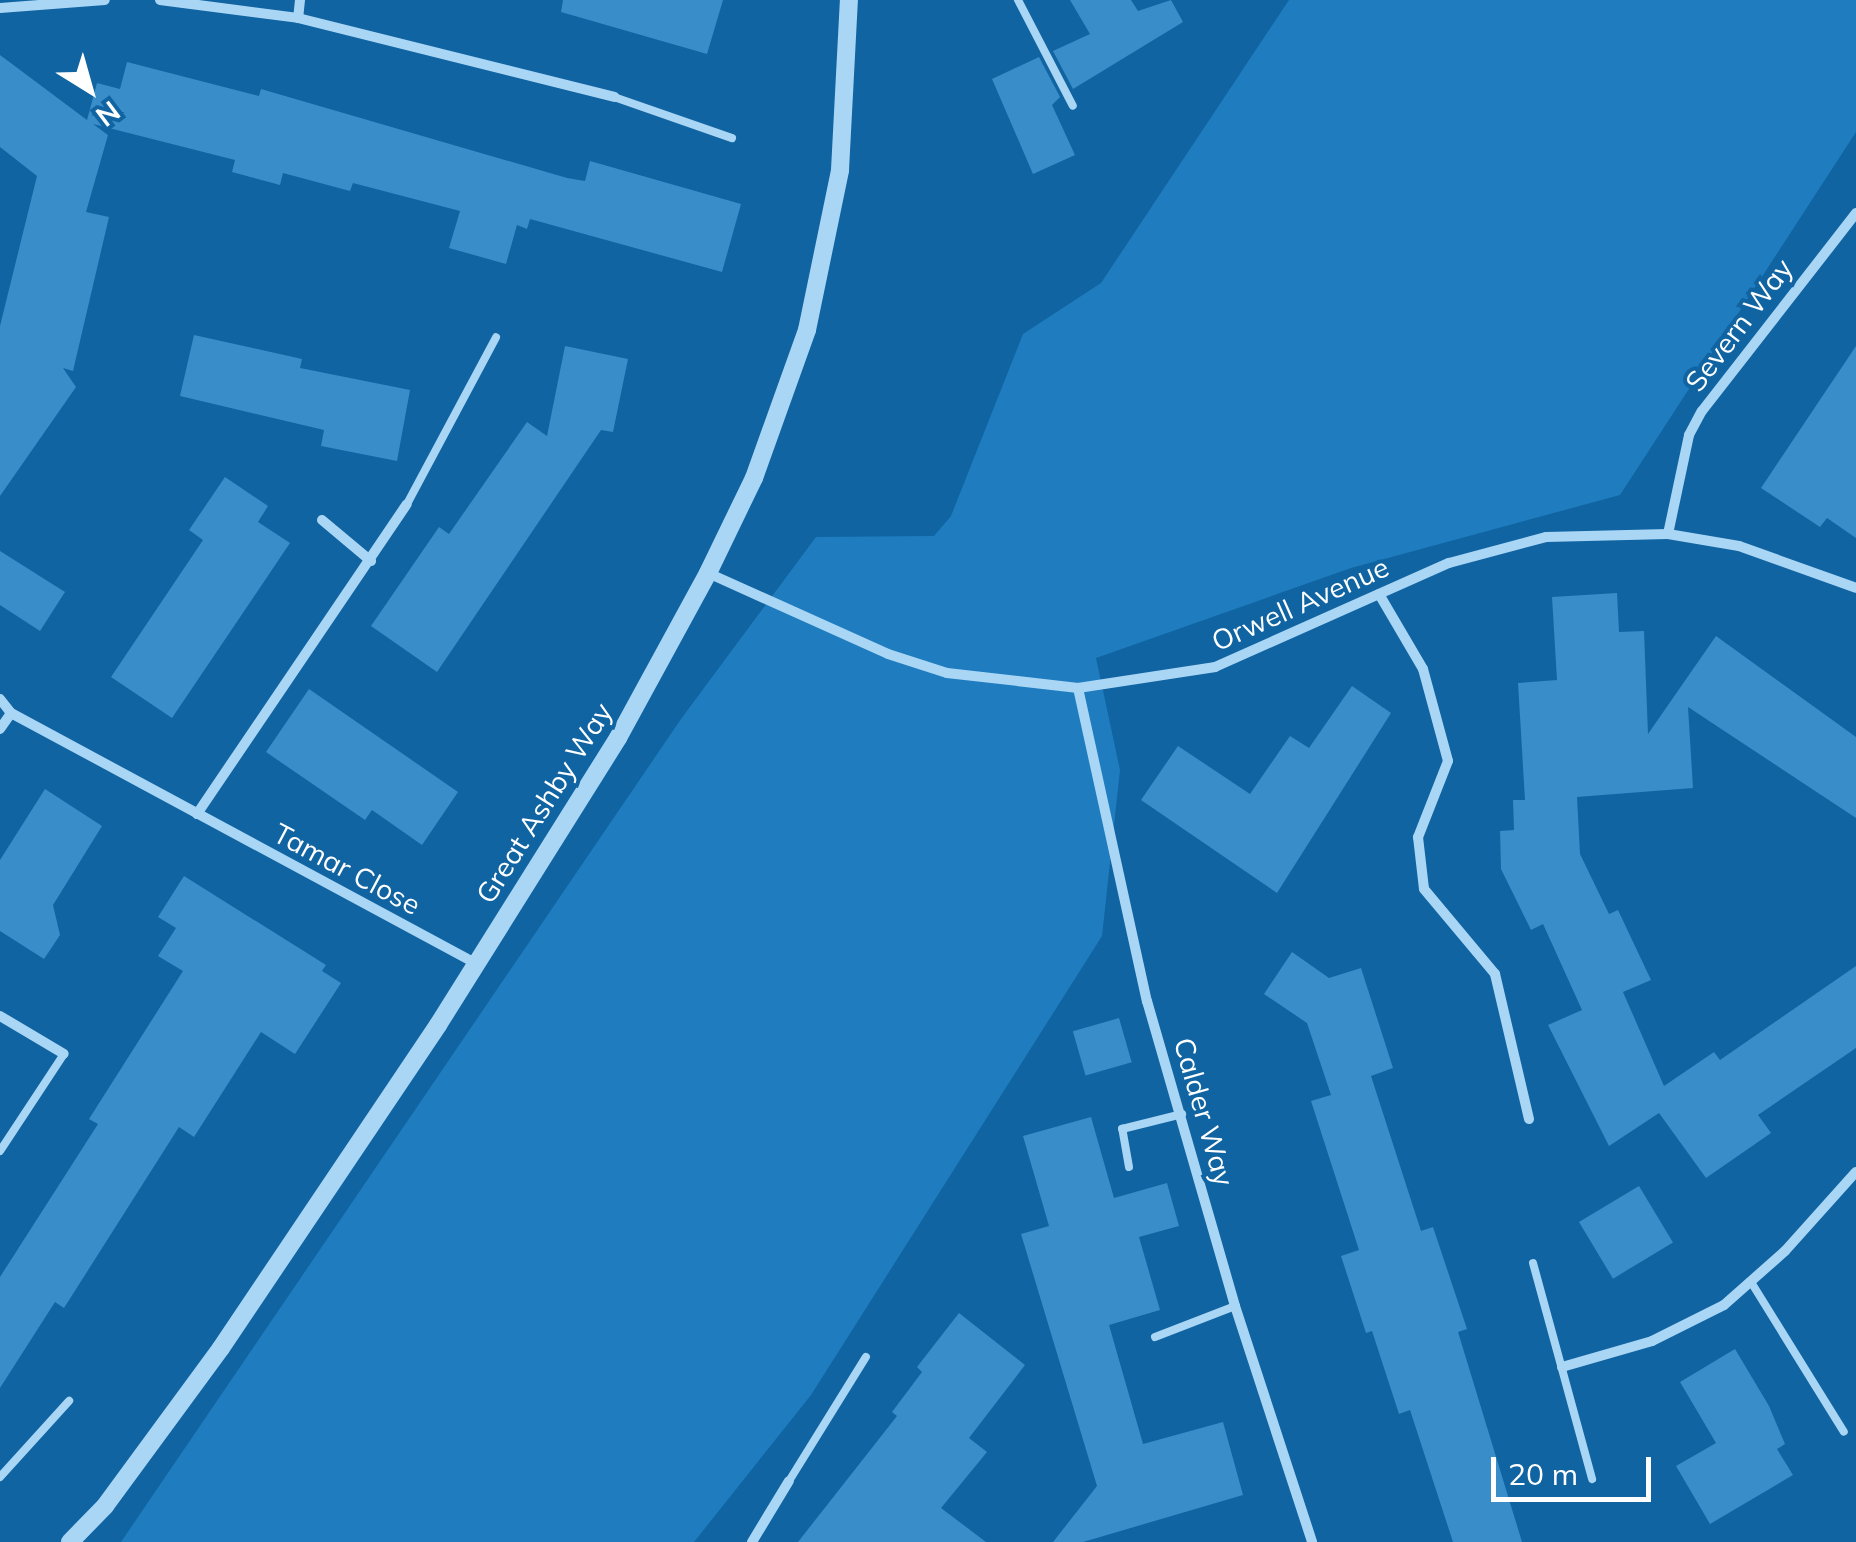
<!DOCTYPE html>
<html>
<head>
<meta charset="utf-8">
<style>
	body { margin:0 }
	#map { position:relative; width:1856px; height:1542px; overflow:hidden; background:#1064a2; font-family:Mulish,sans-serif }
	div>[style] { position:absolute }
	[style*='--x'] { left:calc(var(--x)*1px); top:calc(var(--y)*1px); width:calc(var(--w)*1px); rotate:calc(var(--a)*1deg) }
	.green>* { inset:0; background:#1f7dbf }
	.building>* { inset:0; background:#398dc8; transform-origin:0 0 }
	.service>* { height:8px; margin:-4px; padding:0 4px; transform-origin:4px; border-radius:4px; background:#aad6f6 }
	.minor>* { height:10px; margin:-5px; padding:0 5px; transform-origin:5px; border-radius:5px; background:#aad6f6 }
	.tertiary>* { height:18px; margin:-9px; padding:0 9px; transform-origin:9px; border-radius:9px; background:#aad6f6 }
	span { translate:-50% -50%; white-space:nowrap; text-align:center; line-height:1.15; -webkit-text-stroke:8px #1064a2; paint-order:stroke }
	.street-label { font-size:28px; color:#fff }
	.north { position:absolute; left:40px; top:40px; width:100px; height:100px; -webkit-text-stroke:8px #1064a2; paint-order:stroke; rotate:143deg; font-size:28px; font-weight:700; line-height:40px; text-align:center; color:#fff }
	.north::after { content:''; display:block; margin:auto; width:35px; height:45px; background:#fff; clip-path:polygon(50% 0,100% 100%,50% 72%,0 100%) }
	.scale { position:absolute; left:1491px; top:1457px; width:160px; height:45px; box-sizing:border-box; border:5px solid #fff; border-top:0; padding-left:12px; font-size:30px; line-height:35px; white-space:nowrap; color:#fff; -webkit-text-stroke:8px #1064a2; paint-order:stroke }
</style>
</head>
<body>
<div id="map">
	<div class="green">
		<i style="clip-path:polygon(1289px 0,1856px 0,1856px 132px,1620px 495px,1351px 568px,1096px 658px,1120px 770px,1102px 936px,811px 1395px,694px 1542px,121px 1542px,681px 719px,816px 537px,934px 536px,951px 516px,1023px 334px,1101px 283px)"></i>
	</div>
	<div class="building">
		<i style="clip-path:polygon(563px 0,723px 0,707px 54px,561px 12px)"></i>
		<i style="clip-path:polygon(1070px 0,1131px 0,1138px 11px,1171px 0,1183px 22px,1073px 89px,1053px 51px,1090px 34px)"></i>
		<i style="clip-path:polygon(0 55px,87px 120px,97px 83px,120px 89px,127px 62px,259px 96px,261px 89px,567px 178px,585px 181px,590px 161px,741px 204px,722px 272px,530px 219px,527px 229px,517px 225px,506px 264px,449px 248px,460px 211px,353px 183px,350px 191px,283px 173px,280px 185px,232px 172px,235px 160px,93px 124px,108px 135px,86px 212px,109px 217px,73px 371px,63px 368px,76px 387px,0 496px,0 326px,37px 176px,0 147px)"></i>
		<i style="clip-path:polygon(1039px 57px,1060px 97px,1052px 105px,1075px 155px,1033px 174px,992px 79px)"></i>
		<i style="clip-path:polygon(194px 335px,302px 359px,300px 368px,410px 390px,397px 461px,321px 446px,324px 430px,180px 396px)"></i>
		<i style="clip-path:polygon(565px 346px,628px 359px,613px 432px,601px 430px,437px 672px,371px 626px,439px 527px,449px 534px,527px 422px,547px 436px)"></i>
		<i style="clip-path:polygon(1856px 346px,1856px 538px,1827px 518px,1820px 527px,1761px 488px)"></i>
		<i style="clip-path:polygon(225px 477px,268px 506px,258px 522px,290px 543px,172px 718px,111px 677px,203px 540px,189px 530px)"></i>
		<i style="clip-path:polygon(0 551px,65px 592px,40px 631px,0 605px)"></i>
		<i style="clip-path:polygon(1617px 593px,1619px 632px,1644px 631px,1648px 734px,1716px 636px,1856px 737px,1856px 818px,1688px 707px,1693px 788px,1577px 797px,1580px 854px,1609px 914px,1618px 910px,1651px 980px,1623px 992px,1664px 1086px,1714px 1052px,1720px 1060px,1856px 966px,1856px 1048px,1758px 1115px,1771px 1133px,1706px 1178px,1659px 1113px,1609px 1146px,1548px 1025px,1582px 1010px,1543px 924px,1531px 930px,1501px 869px,1500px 831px,1514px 830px,1513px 800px,1525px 800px,1518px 683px,1557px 680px,1552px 597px)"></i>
		<i style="clip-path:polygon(1352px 686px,1391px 713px,1277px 893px,1141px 800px,1178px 746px,1250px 794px,1290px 736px,1309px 748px)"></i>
		<i style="clip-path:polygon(309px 689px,458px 792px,422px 845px,372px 810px,365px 820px,266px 752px)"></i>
		<i style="clip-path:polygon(45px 789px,102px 826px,53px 905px,60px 935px,44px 959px,0 931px,0 860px)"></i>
		<i style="clip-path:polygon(184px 876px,326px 965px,322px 971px,341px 983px,295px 1054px,261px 1032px,194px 1137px,179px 1127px,64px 1308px,55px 1302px,0 1388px,0 1277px,98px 1124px,89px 1119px,183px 971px,158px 956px,176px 928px,158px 917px)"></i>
		<i style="clip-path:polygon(1292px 952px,1329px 978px,1361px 968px,1393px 1068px,1371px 1076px,1421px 1231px,1433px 1227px,1467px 1329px,1458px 1332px,1522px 1542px,1453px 1542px,1410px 1410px,1399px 1414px,1372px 1331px,1366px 1333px,1341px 1256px,1359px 1250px,1311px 1101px,1331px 1095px,1307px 1023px,1264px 994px)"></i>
		<i style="left:1119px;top:1018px;width:46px;height:48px;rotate:74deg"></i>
		<i style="clip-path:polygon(1091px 1117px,1114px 1198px,1167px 1183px,1179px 1226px,1139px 1237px,1160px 1310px,1109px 1325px,1143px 1444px,1223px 1422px,1243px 1495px,1083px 1542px,1053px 1542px,1097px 1486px,1021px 1234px,1049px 1226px,1023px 1136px)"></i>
		<i style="left:1639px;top:1186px;width:66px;height:70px;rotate:59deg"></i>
		<i style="clip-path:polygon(959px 1313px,1025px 1365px,969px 1438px,987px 1452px,941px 1508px,986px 1542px,798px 1542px,897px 1416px,892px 1412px,922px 1372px,917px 1367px)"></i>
		<i style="clip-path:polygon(1735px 1349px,1769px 1406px,1785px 1444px,1777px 1449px,1793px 1475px,1710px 1524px,1676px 1466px,1716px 1443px,1680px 1382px)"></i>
	</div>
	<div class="service">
		<i style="--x:1018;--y:0;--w:119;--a:62.6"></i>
		<i style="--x:614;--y:97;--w:125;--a:19.2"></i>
		<i style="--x:407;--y:504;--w:189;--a:-61.9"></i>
		<i style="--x:0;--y:1151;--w:116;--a:-56.6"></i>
		<i style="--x:1129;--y:1167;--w:39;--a:-100"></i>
		<i style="--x:1122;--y:1129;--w:62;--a:-14"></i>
		<i style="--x:1533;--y:1263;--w:224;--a:74.7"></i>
		<i style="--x:1751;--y:1282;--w:176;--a:58.2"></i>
		<i style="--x:1155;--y:1337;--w:86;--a:-21.2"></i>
		<i style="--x:0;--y:1477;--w:103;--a:-47.8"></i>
		<i style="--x:789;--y:1481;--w:146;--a:-58.2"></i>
	</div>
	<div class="minor">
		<i style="--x:160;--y:0;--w:139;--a:7.4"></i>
		<i style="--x:300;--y:0;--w:18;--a:96"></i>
		<i style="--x:298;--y:18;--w:326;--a:14"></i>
		<i style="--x:0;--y:8;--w:105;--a:-4.4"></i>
		<i style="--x:322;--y:520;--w:64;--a:39.9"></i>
		<i style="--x:1668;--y:534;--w:101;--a:-78"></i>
		<i style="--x:1689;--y:435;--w:27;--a:-62"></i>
		<i style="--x:1702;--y:411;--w:251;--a:-52.1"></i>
		<i style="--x:708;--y:573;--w:197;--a:24.2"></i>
		<i style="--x:888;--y:654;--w:62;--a:17.9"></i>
		<i style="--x:947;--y:673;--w:132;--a:6.5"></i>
		<i style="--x:1078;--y:688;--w:139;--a:-8.7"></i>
		<i style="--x:1215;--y:667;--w:256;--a:-24"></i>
		<i style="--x:1449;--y:563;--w:100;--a:-15"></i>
		<i style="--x:1546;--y:537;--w:122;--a:-1.4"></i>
		<i style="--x:1668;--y:534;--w:72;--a:9.6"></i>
		<i style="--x:1739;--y:546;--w:124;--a:19.7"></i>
		<i style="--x:1379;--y:594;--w:87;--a:59.6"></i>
		<i style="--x:1423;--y:669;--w:95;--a:74.8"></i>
		<i style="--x:1448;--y:761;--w:82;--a:111.5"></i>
		<i style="--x:1418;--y:837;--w:52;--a:83.4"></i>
		<i style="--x:1424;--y:889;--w:111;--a:50.1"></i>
		<i style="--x:1495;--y:974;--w:149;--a:76.8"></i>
		<i style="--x:1078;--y:688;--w:321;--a:77.6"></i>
		<i style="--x:1147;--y:1001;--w:317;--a:73.9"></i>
		<i style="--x:1235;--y:1306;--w:248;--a:71.9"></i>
		<i style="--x:0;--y:699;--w:18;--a:52"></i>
		<i style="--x:11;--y:713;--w:529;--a:28.31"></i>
		<i style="--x:0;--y:729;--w:19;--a:-55"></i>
		<i style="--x:197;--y:814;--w:374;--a:-55.9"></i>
		<i style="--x:0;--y:1016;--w:74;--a:30.7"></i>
		<i style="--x:1562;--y:1367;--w:94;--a:-16.1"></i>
		<i style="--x:1652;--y:1341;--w:80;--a:-26.6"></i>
		<i style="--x:1724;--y:1305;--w:81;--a:-41.5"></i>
		<i style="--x:1785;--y:1251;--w:106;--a:-48.1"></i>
		<i style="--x:752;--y:1542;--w:71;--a:-58.8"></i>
	</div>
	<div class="tertiary">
		<i style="--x:70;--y:1542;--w:50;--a:-45.8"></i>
		<i style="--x:105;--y:1506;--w:196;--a:-53.7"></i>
		<i style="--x:221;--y:1348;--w:389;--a:-56.1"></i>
		<i style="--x:438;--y:1025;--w:339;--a:-57.9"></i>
		<i style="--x:618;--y:738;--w:188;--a:-61.4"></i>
		<i style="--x:708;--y:573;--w:106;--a:-64.2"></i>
		<i style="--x:754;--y:478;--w:157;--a:-70.3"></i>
		<i style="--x:807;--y:330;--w:163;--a:-78.3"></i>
		<i style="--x:840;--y:170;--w:170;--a:-87"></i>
	</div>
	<div class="street-label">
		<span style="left:1739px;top:325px;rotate:-53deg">Severn Way</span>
		<span style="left:1300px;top:604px;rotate:-24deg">Orwell Avenue</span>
		<span style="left:544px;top:803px;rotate:-58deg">Great Ashby Way</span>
		<span style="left:347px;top:869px;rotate:28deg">Tamar Close</span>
		<span style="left:1204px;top:1112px;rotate:74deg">Calder Way</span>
	</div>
	<div class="north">N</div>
	<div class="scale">20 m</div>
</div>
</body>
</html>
